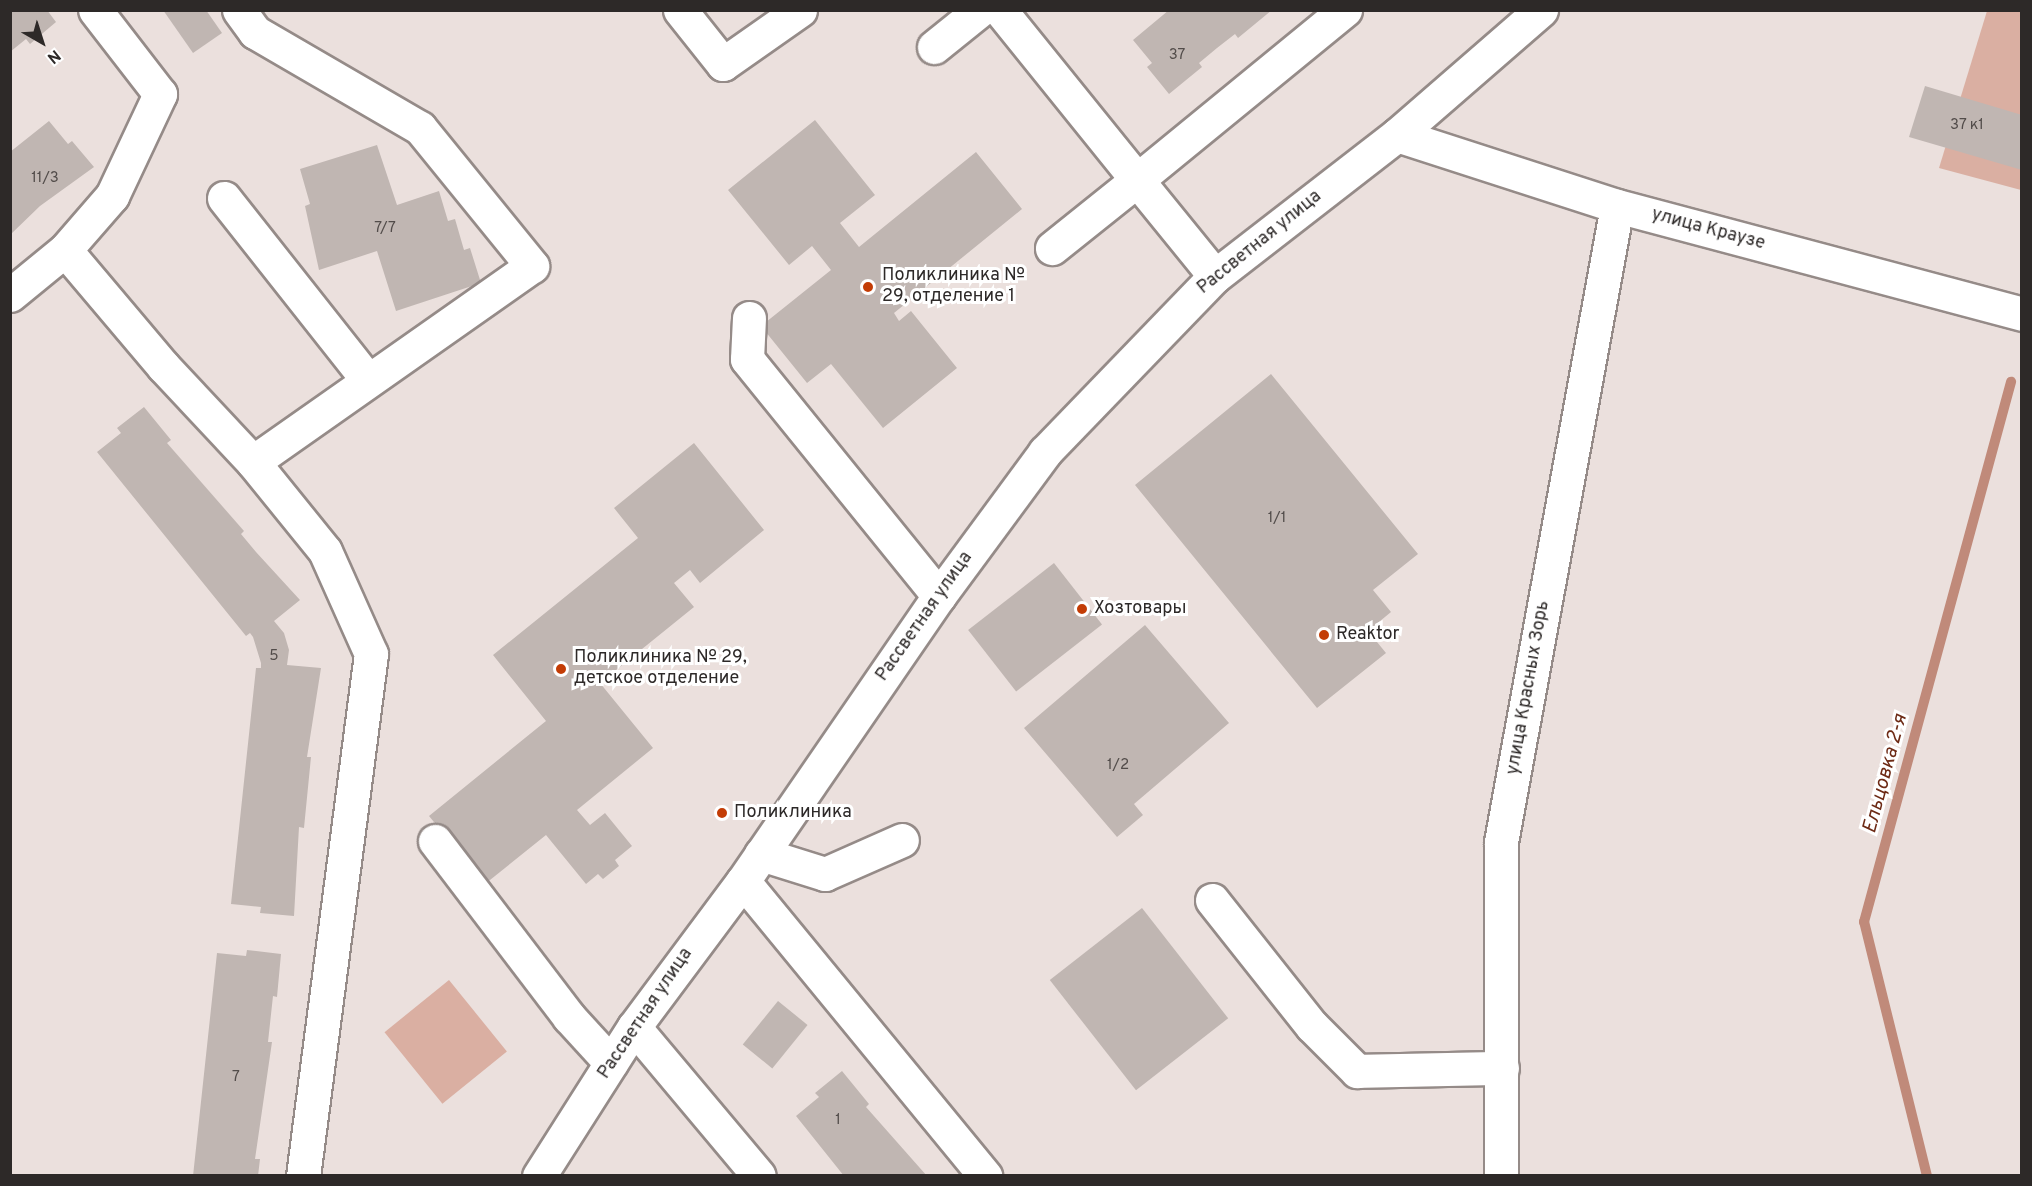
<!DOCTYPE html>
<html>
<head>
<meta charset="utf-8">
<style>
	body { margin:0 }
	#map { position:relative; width:2032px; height:1186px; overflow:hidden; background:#ebe0dd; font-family:Overpass,sans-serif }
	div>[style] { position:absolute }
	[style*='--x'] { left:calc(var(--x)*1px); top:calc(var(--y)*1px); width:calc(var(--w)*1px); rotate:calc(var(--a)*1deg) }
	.green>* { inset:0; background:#daafa2; transform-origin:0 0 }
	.stream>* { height:10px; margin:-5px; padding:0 5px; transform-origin:5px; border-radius:5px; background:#c08a7a }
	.building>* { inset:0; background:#c0b6b2; transform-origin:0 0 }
	.roads { filter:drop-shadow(2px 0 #958b88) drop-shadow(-2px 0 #958b88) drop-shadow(0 2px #958b88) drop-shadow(0 -2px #958b88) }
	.minor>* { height:33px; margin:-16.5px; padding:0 16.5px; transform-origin:16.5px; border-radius:16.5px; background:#fff }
	.major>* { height:33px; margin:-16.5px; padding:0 16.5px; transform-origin:16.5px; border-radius:16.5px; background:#fff }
	.dots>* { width:16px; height:16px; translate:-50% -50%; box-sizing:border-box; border:3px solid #fff; border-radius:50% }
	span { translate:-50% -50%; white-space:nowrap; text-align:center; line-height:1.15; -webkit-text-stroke:6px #fff; paint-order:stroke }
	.number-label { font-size:15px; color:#524c4a }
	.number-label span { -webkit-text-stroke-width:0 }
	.street-label { font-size:18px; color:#2d2928 }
	.poi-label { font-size:18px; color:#2d2928 }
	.left { translate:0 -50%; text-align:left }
	.water-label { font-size:20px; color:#6d2a15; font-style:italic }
	.frame { position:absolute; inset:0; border:12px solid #2d2928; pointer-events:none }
	.north { position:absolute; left:12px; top:12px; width:60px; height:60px; -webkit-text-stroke:4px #fff; paint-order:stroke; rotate:141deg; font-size:16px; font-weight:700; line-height:24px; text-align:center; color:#2d2928 }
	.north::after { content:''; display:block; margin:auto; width:21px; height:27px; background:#2d2928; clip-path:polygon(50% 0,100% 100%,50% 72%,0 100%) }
</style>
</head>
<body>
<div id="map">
	<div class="green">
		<i style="clip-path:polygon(1987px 11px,2021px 11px,2021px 190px,1939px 168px)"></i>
		<i style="left:449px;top:980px;width:92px;height:83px;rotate:51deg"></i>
	</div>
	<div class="stream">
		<i style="--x:1927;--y:1176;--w:262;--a:-103.9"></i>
		<i style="--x:1864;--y:922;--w:560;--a:-74.77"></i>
	</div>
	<div class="building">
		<i style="clip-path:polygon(10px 10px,47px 10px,56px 22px,30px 44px,26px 39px,10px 52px)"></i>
		<i style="clip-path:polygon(163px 10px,206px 10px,222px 33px,193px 53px)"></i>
		<i style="clip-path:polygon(1169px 10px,1272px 10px,1238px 38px,1235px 34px,1217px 48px,1199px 63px,1202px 67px,1169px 94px,1147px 67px,1152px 63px,1133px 40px)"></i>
		<i style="clip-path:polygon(1925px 86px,2022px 115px,2022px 170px,1909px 137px)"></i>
		<i style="clip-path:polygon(815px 120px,875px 195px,840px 223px,859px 247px,976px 152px,1022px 209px,894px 313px,899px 321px,911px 311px,957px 368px,883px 428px,831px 364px,807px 383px,761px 326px,831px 270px,812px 246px,789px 265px,728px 190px)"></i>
		<i style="clip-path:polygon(49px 121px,68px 144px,72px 141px,94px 167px,40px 206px,10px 235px,10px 152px)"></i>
		<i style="clip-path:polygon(377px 145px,397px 205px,439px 191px,448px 221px,455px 219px,464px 250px,470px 248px,481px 283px,396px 311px,377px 251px,319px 270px,305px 206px,310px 204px,300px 169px)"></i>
		<i style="clip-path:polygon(1271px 374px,1418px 554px,1373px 590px,1391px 612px,1368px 631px,1386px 653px,1317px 708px,1135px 485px)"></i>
		<i style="clip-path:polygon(144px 407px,171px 440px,167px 443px,244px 531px,241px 534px,256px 552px,300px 600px,274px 621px,284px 633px,289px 650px,287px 665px,321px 668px,307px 757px,311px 757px,304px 828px,299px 827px,294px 916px,260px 913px,261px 907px,231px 904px,256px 668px,261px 668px,261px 663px,253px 637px,250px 633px,246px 636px,97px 452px,121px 433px,117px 428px)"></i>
		<i style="clip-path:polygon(694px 443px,764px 530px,700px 583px,690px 570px,674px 583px,694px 607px,600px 683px,653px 748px,577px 810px,590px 825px,605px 813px,632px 846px,615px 860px,619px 866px,603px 879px,598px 874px,586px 884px,546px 835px,485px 884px,429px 816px,546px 721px,493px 655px,638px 538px,614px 508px)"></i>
		<i style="left:1054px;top:563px;width:78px;height:109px;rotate:52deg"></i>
		<i style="clip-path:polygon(1145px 625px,1229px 723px,1134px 804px,1143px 815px,1117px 837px,1024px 728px)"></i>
		<i style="left:1142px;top:908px;width:140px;height:117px;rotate:52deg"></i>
		<i style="clip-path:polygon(247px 950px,281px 954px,277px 997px,273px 996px,268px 1042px,272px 1042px,255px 1159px,260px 1159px,258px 1176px,193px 1176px,217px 953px,246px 956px)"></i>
		<i style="left:778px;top:1001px;width:38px;height:56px;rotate:39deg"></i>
		<i style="clip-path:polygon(842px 1071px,869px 1104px,866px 1107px,927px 1176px,844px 1176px,796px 1116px,819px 1097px,815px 1093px)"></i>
	</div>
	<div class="roads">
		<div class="minor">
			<i style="--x:239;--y:10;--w:27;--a:54"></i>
			<i style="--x:255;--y:32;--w:191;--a:30.2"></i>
			<i style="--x:420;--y:128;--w:178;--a:50.9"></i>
			<i style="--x:532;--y:266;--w:341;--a:144.9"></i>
			<i style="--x:680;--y:10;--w:69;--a:51.5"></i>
			<i style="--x:723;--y:64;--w:94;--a:-35"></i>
			<i style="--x:1000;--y:10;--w:218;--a:51.1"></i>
			<i style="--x:1137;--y:180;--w:109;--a:141.3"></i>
			<i style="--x:934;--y:47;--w:59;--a:-38.8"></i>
			<i style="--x:224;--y:198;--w:231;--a:51.7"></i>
			<i style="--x:65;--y:250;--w:153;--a:49.8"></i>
			<i style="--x:164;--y:367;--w:130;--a:46.9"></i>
			<i style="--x:253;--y:462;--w:114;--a:51"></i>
			<i style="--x:325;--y:551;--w:113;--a:65.9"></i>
			<i style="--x:371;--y:654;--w:526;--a:97.42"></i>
			<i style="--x:1215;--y:276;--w:124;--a:-129.1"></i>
			<i style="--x:1137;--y:180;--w:269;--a:-39.3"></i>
			<i style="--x:10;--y:295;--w:71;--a:-39.3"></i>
			<i style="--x:65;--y:250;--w:72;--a:-49"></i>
			<i style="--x:112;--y:196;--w:113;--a:-64.8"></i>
			<i style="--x:160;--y:94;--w:106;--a:-127.7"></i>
			<i style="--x:749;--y:318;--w:41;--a:92.8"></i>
			<i style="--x:747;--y:359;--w:305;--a:51"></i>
			<i style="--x:435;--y:841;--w:221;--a:52.7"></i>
			<i style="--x:569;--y:1017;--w:62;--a:47.6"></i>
			<i style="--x:761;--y:854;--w:67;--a:17.4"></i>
			<i style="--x:825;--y:874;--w:84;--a:-23.8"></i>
			<i style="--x:743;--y:881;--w:382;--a:50.6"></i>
			<i style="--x:1212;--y:900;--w:161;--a:51.6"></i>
			<i style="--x:1312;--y:1026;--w:64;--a:45"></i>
			<i style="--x:1357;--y:1071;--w:145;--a:-1.2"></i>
			<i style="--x:634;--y:1027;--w:194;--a:50"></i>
			<i style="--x:539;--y:1176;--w:177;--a:-57.5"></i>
			<i style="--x:634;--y:1027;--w:182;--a:-53.3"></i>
			<i style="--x:743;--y:881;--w:346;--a:-55.5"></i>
			<i style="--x:939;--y:596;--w:179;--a:-53.6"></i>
			<i style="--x:1045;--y:452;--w:245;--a:-46"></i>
			<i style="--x:1215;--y:276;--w:230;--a:-37.8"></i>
		</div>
		<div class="major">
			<i style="--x:1397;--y:135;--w:231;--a:17.9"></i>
			<i style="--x:1617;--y:206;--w:419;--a:14.9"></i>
			<i style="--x:1397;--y:135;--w:191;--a:-41"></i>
			<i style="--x:1501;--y:1176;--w:334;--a:-90"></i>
			<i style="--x:1501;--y:842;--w:646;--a:-79.66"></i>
		</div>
	</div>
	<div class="dots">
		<i style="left:868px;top:287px;background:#c33c05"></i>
		<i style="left:1082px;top:609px;background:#c33c05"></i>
		<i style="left:1324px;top:635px;background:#c33c05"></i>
		<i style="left:561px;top:669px;background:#c33c05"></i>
		<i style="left:722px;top:813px;background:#c33c05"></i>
	</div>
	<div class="number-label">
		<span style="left:1177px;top:56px">37</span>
		<span style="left:1967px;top:126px">37 к1</span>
		<span style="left:45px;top:179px">11/3</span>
		<span style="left:385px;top:229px">7/7</span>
		<span style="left:1277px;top:519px">1/1</span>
		<span style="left:274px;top:657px">5</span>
		<span style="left:1118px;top:766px">1/2</span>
		<span style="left:236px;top:1078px">7</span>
		<span style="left:838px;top:1121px">1</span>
	</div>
	<div class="street-label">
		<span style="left:1708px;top:230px;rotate:15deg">улица Краузе</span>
		<span style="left:1260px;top:243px;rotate:-39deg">Рассветная улица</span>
		<span style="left:925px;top:617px;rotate:-55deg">Рассветная улица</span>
		<span style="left:1529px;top:688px;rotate:-80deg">улица Красных Зорь</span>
		<span style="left:646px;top:1014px;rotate:-56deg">Рассветная улица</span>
	</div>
	<div class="poi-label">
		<span class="left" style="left:882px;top:287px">Поликлиника №<br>29, отделение 1</span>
		<span class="left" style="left:1094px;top:609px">Хозтовары</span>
		<span class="left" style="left:1336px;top:635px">Reaktor</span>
		<span class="left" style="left:574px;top:669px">Поликлиника № 29,<br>детское отделение</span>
		<span class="left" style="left:734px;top:813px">Поликлиника</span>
	</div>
	<div class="water-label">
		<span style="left:1886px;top:774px;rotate:-75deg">Ельцовка 2-я</span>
	</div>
	<div class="frame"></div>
	<div class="north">N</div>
</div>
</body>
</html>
